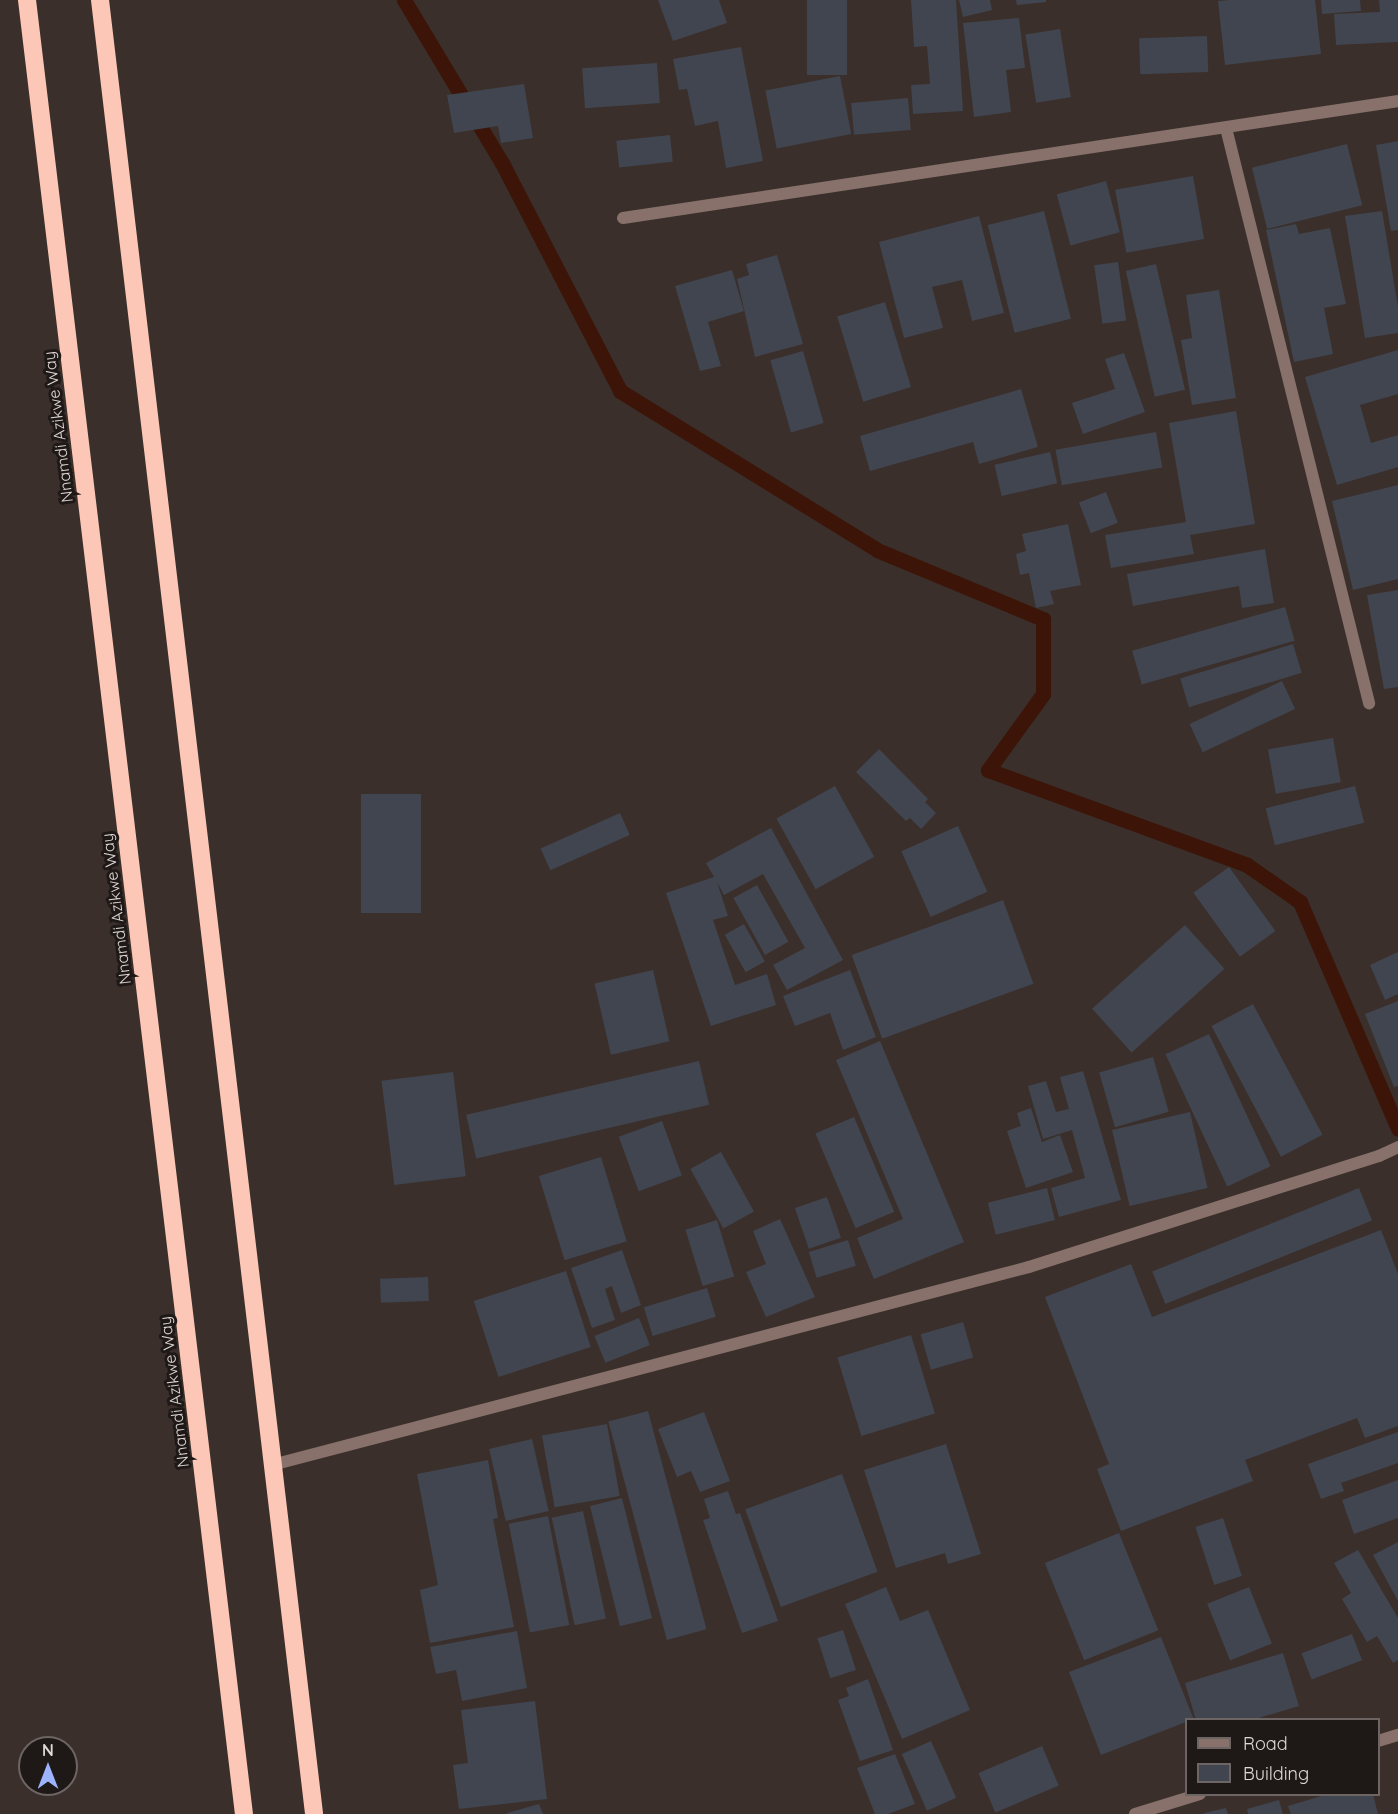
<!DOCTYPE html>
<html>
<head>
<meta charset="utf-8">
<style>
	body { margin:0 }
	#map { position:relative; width:1398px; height:1814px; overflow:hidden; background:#3a2f2b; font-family:Quicksand,sans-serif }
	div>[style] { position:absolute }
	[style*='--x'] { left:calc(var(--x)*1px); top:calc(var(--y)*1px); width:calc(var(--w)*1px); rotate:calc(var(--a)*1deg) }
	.stream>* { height:15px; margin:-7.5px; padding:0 7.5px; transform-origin:7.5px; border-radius:7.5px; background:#3c1508 }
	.building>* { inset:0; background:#41454f; transform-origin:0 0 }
	.street>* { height:12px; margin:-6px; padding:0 6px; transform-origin:6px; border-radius:6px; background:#87716a }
	.highway>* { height:18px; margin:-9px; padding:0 9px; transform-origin:9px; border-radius:9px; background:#fcc7b6 }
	span { translate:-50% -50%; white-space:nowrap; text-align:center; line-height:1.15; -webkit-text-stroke:6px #1e1917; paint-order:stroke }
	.street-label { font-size:16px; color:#e0d8d6 }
	.legend { position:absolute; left:1185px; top:1718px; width:195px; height:78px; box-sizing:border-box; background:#1e1917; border:2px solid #6c6563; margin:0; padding:8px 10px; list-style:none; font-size:18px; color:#e0d8d6 }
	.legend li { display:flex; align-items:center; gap:12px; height:30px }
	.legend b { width:30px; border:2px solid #6c6563 }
	.north { position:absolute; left:18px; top:1736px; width:60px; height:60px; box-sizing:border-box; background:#1e1917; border:2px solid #6c6563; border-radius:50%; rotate:0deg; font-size:16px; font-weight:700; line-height:24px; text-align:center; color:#e0d8d6 }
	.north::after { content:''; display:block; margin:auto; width:21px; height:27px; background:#9db4fd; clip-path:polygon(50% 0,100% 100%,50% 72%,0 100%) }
</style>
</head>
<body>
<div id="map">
	<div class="stream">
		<i style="--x:404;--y:0;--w:190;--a:59"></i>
		<i style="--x:502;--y:163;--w:257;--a:62.6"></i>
		<i style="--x:620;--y:391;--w:302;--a:31.7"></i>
		<i style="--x:877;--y:550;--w:180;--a:22.6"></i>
		<i style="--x:1043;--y:619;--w:75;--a:90"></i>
		<i style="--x:1043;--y:694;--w:94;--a:125.9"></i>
		<i style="--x:988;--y:770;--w:276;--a:20.1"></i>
		<i style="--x:1247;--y:865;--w:65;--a:34.9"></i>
		<i style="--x:1300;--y:902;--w:247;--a:66.6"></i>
	</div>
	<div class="building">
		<i style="clip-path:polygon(658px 0,719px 0,727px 23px,673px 41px)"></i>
		<i style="left:807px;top:0;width:40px;height:75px"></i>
		<i style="clip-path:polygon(911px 0,956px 0,963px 111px,913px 114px,911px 85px,930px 84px,927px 46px,914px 47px)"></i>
		<i style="clip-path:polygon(959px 0,990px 0,992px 10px,963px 17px)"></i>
		<i style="clip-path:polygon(1016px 0,1046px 0,1046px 2px,1017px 5px)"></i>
		<i style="clip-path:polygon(1230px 0,1315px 0,1321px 54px,1225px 65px,1218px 1px)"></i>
		<i style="clip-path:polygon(1321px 0,1360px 0,1361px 11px,1322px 14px)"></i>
		<i style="clip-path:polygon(1379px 0,1398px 0,1398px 42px,1336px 45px,1334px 14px,1380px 12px)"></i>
		<i style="clip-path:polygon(1019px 18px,1025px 68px,1006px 70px,1011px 112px,974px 117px,963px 23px)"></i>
		<i style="left:1060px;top:29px;width:69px;height:35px;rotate:81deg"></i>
		<i style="left:1207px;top:36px;width:36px;height:68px;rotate:88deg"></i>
		<i style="clip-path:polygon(741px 47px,763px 161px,726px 168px,718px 121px,695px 126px,687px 89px,679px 90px,673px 59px)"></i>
		<i style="left:657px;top:63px;width:40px;height:75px;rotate:86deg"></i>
		<i style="left:840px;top:76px;width:59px;height:76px;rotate:79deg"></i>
		<i style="clip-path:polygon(524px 84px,533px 138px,501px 143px,498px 126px,454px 133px,447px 95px)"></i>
		<i style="left:908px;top:98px;width:32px;height:57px;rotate:85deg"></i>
		<i style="left:670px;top:135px;width:27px;height:54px;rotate:84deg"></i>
		<i style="clip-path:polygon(1398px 141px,1398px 230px,1391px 231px,1376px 145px)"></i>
		<i style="left:1347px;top:144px;width:63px;height:98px;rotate:76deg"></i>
		<i style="left:1193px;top:176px;width:64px;height:79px;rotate:80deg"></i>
		<i style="left:1106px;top:181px;width:53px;height:51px;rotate:75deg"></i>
		<i style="left:1044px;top:211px;width:111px;height:58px;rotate:76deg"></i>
		<i style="clip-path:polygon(1382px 211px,1398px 307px,1398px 333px,1365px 338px,1345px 216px)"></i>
		<i style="clip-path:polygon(979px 216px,1004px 313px,972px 321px,962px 280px,932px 287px,943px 328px,904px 338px,879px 242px)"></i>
		<i style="clip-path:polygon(1296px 224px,1299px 234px,1330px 228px,1346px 304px,1324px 308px,1333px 354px,1294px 362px,1266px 230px)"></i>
		<i style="clip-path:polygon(777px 255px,803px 344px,755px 357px,737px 279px,749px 275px,746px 264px)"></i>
		<i style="left:1118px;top:262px;width:59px;height:24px;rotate:82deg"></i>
		<i style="left:1156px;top:264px;width:129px;height:31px;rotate:77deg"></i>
		<i style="clip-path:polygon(732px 270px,744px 311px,708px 322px,721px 366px,700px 371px,675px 286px)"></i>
		<i style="clip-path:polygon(1219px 290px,1236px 398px,1192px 405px,1181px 340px,1192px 338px,1186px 295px)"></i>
		<i style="left:885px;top:302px;width:89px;height:50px;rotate:73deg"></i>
		<i style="clip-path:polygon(1398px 350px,1398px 394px,1360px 405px,1371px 443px,1398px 435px,1398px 467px,1337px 485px,1305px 377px)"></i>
		<i style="left:803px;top:351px;width:75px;height:34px;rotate:74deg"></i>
		<i style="clip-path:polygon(1124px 353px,1145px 412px,1083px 434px,1072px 403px,1115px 389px,1105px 359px)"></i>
		<i style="clip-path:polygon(1021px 389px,1038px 447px,979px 464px,973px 442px,870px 471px,860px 436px)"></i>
		<i style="clip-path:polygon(1236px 411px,1255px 524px,1190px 535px,1194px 554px,1111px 568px,1105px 535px,1186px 522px,1169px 423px)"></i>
		<i style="left:1156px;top:432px;width:36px;height:102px;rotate:80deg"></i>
		<i style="left:1050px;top:452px;width:32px;height:57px;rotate:77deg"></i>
		<i style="clip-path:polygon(1398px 485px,1398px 579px,1353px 590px,1332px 501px)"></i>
		<i style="left:1106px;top:492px;width:33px;height:29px;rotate:69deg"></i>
		<i style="clip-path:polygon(1068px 524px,1081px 585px,1050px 591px,1054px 604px,1036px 608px,1029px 573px,1020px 575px,1016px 554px,1026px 551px,1022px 534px)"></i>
		<i style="clip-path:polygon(1265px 549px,1274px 603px,1242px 608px,1239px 586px,1133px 606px,1127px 574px)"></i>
		<i style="clip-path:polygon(1398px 590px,1398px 687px,1384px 689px,1367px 595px)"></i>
		<i style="left:1285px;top:607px;width:35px;height:159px;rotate:74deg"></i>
		<i style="left:1293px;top:644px;width:30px;height:118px;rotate:73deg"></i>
		<i style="left:1282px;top:681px;width:31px;height:102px;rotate:65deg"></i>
		<i style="left:1333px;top:738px;width:45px;height:66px;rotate:80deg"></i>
		<i style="clip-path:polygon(879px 749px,928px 799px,925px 802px,936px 813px,921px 829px,910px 818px,906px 821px,856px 772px)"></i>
		<i style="left:835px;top:786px;width:81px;height:67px;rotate:61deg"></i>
		<i style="left:1355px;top:786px;width:38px;height:92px;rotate:76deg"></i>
		<i style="left:421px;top:794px;width:119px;height:60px;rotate:90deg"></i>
		<i style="left:620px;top:813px;width:24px;height:87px;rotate:66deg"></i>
		<i style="left:958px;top:826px;width:72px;height:62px;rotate:66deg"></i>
		<i style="clip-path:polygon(771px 828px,843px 960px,787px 990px,773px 965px,805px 948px,763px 874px,724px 895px,717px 882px,728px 916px,713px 920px,735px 985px,767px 974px,776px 1005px,711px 1026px,666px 893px,714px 877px,706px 863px)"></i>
		<i style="left:1229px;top:867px;width:79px;height:44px;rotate:54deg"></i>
		<i style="left:757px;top:885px;width:65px;height:27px;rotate:61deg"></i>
		<i style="left:1003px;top:900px;width:89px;height:161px;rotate:70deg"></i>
		<i style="left:744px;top:924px;width:43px;height:22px;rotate:61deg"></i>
		<i style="left:1185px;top:925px;width:59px;height:125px;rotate:48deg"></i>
		<i style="clip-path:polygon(1398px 952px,1398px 994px,1385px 1000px,1370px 965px)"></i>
		<i style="left:653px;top:970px;width:73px;height:60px;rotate:77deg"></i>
		<i style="clip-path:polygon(850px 970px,876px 1037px,843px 1050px,830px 1013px,795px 1026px,783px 996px)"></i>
		<i style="clip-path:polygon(1398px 1001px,1398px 1086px,1394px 1087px,1365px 1014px)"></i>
		<i style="left:1253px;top:1004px;width:148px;height:47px;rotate:62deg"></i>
		<i style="left:1209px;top:1034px;width:146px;height:48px;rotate:65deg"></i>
		<i style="clip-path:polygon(880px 1041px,964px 1242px,874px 1279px,857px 1238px,903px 1219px,836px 1060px)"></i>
		<i style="left:1153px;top:1057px;width:57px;height:56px;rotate:74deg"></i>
		<i style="left:699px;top:1061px;width:45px;height:239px;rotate:77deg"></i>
		<i style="clip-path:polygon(1083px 1071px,1121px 1200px,1059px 1217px,1051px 1188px,1085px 1178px,1072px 1130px,1043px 1139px,1028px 1086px,1046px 1081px,1056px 1112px,1069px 1109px,1060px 1077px)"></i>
		<i style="left:453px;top:1072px;width:105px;height:72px;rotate:83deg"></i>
		<i style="clip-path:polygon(1031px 1108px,1042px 1142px,1060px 1135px,1073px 1172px,1026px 1188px,1007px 1131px,1021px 1126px,1017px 1113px)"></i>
		<i style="left:1190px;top:1112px;width:78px;height:80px;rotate:77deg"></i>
		<i style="left:854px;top:1117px;width:103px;height:42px;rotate:67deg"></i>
		<i style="left:662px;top:1121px;width:58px;height:46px;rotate:70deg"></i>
		<i style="left:721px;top:1152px;width:68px;height:35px;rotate:61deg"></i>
		<i style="left:601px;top:1157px;width:88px;height:65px;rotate:73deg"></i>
		<i style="left:1047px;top:1188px;width:33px;height:61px;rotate:76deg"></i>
		<i style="left:1359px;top:1188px;width:35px;height:223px;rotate:68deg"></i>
		<i style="left:827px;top:1197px;width:43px;height:34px;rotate:71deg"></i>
		<i style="clip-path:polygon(780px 1219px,815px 1297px,766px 1317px,746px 1272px,766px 1264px,753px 1231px)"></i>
		<i style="left:717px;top:1220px;width:59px;height:33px;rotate:73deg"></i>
		<i style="clip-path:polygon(1381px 1230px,1398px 1274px,1398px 1426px,1365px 1438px,1357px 1418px,1245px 1460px,1253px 1481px,1121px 1531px,1097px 1469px,1109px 1464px,1045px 1297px,1131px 1264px,1152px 1317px)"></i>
		<i style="left:848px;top:1240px;width:27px;height:41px;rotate:73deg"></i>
		<i style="clip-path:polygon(622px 1250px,641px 1305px,621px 1313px,612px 1286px,605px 1289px,615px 1320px,592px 1328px,571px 1268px)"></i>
		<i style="left:566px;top:1271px;width:80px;height:97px;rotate:72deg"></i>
		<i style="left:428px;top:1277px;width:24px;height:48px;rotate:88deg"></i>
		<i style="left:707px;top:1288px;width:30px;height:66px;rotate:73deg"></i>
		<i style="left:639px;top:1318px;width:29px;height:48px;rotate:68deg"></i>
		<i style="left:963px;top:1322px;width:37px;height:44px;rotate:74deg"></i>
		<i style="left:911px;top:1335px;width:82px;height:77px;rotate:73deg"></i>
		<i style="left:648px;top:1411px;width:226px;height:41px;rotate:75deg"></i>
		<i style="clip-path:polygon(704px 1412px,730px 1481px,700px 1492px,691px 1471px,677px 1477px,658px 1429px)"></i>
		<i style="left:607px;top:1424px;width:73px;height:66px;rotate:80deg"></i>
		<i style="clip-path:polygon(1398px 1432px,1398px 1463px,1341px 1483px,1344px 1491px,1321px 1499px,1308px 1464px)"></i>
		<i style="left:532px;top:1439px;width:74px;height:44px;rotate:77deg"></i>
		<i style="clip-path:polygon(946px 1444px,981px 1554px,948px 1564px,945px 1553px,896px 1568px,864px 1470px)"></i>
		<i style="clip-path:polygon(488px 1460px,498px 1518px,493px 1519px,514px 1627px,430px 1643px,420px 1590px,438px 1585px,417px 1474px)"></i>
		<i style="left:842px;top:1474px;width:104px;height:103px;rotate:70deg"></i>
		<i style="clip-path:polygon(1398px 1480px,1398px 1518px,1354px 1534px,1342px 1500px)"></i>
		<i style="clip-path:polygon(728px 1491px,736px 1514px,740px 1513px,778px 1621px,742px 1633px,703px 1520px,710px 1518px,704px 1499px)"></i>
		<i style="left:622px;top:1498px;width:124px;height:33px;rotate:76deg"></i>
		<i style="left:583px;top:1511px;width:110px;height:32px;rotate:78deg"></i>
		<i style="left:548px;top:1516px;width:111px;height:40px;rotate:79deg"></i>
		<i style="left:1223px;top:1518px;width:61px;height:29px;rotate:72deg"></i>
		<i style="left:1119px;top:1533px;width:105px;height:80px;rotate:68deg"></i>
		<i style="clip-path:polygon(1398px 1542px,1398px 1601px,1373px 1555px)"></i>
		<i style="clip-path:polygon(1358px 1550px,1398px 1618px,1398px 1660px,1393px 1663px,1377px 1636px,1367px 1642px,1342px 1599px,1351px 1593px,1334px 1563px)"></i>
		<i style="clip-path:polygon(886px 1587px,900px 1621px,928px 1610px,970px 1710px,902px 1739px,845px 1604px)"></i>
		<i style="left:1249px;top:1587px;width:61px;height:45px;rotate:68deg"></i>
		<i style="left:843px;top:1630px;width:42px;height:27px;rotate:72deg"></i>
		<i style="clip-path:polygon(517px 1631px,527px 1688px,462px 1701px,456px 1670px,436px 1674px,430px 1647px)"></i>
		<i style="left:1352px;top:1634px;width:28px;height:54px;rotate:69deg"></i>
		<i style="clip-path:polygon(1161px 1637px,1194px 1720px,1186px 1720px,1186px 1722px,1101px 1755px,1069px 1672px)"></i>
		<i style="clip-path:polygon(1283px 1653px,1299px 1706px,1252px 1720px,1196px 1720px,1185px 1683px)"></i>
		<i style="clip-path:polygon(868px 1679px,893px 1750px,860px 1761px,838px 1700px,849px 1696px,846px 1688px)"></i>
		<i style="clip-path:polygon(535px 1701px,547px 1799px,459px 1809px,453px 1765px,468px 1763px,461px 1710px)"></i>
		<i style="left:931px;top:1741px;width:62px;height:32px;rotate:66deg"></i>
		<i style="left:1042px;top:1746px;width:43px;height:69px;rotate:67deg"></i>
		<i style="clip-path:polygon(895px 1754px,915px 1804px,888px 1814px,875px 1814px,857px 1768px)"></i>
		<i style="clip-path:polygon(1328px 1794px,1373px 1794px,1378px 1814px,1291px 1814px,1288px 1806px)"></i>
		<i style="clip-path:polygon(1279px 1800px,1283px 1814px,1248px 1814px,1247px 1809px)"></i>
		<i style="clip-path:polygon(539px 1804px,543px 1814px,507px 1814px,507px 1813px)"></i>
		<i style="clip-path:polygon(1226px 1808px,1228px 1814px,1204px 1814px,1204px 1813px)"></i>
	</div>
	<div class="street">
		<i style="--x:1226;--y:128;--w:593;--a:76.03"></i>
		<i style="--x:623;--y:218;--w:784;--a:-8.58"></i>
		<i style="--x:272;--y:1465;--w:782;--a:-14.66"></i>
		<i style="--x:1029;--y:1267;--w:367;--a:-17.6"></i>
		<i style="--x:1379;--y:1156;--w:21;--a:-25"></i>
		<i style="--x:1378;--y:1741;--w:21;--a:-17"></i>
		<i style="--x:1135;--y:1814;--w:68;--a:-17.1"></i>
	</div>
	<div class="highway">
		<i style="--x:27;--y:0;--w:1827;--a:83.18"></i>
		<i style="--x:100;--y:0;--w:1827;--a:83.27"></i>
	</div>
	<div class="street-label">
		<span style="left:58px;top:427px;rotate:-97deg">Nnamdi Azikwe Way</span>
		<span style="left:116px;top:909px;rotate:-97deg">Nnamdi Azikwe Way</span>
		<span style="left:174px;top:1392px;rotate:-97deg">Nnamdi Azikwe Way</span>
	</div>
	<ul class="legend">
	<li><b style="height:8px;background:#87716a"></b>Road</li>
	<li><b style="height:16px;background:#41454f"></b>Building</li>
	</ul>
	<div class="north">N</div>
</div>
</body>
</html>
